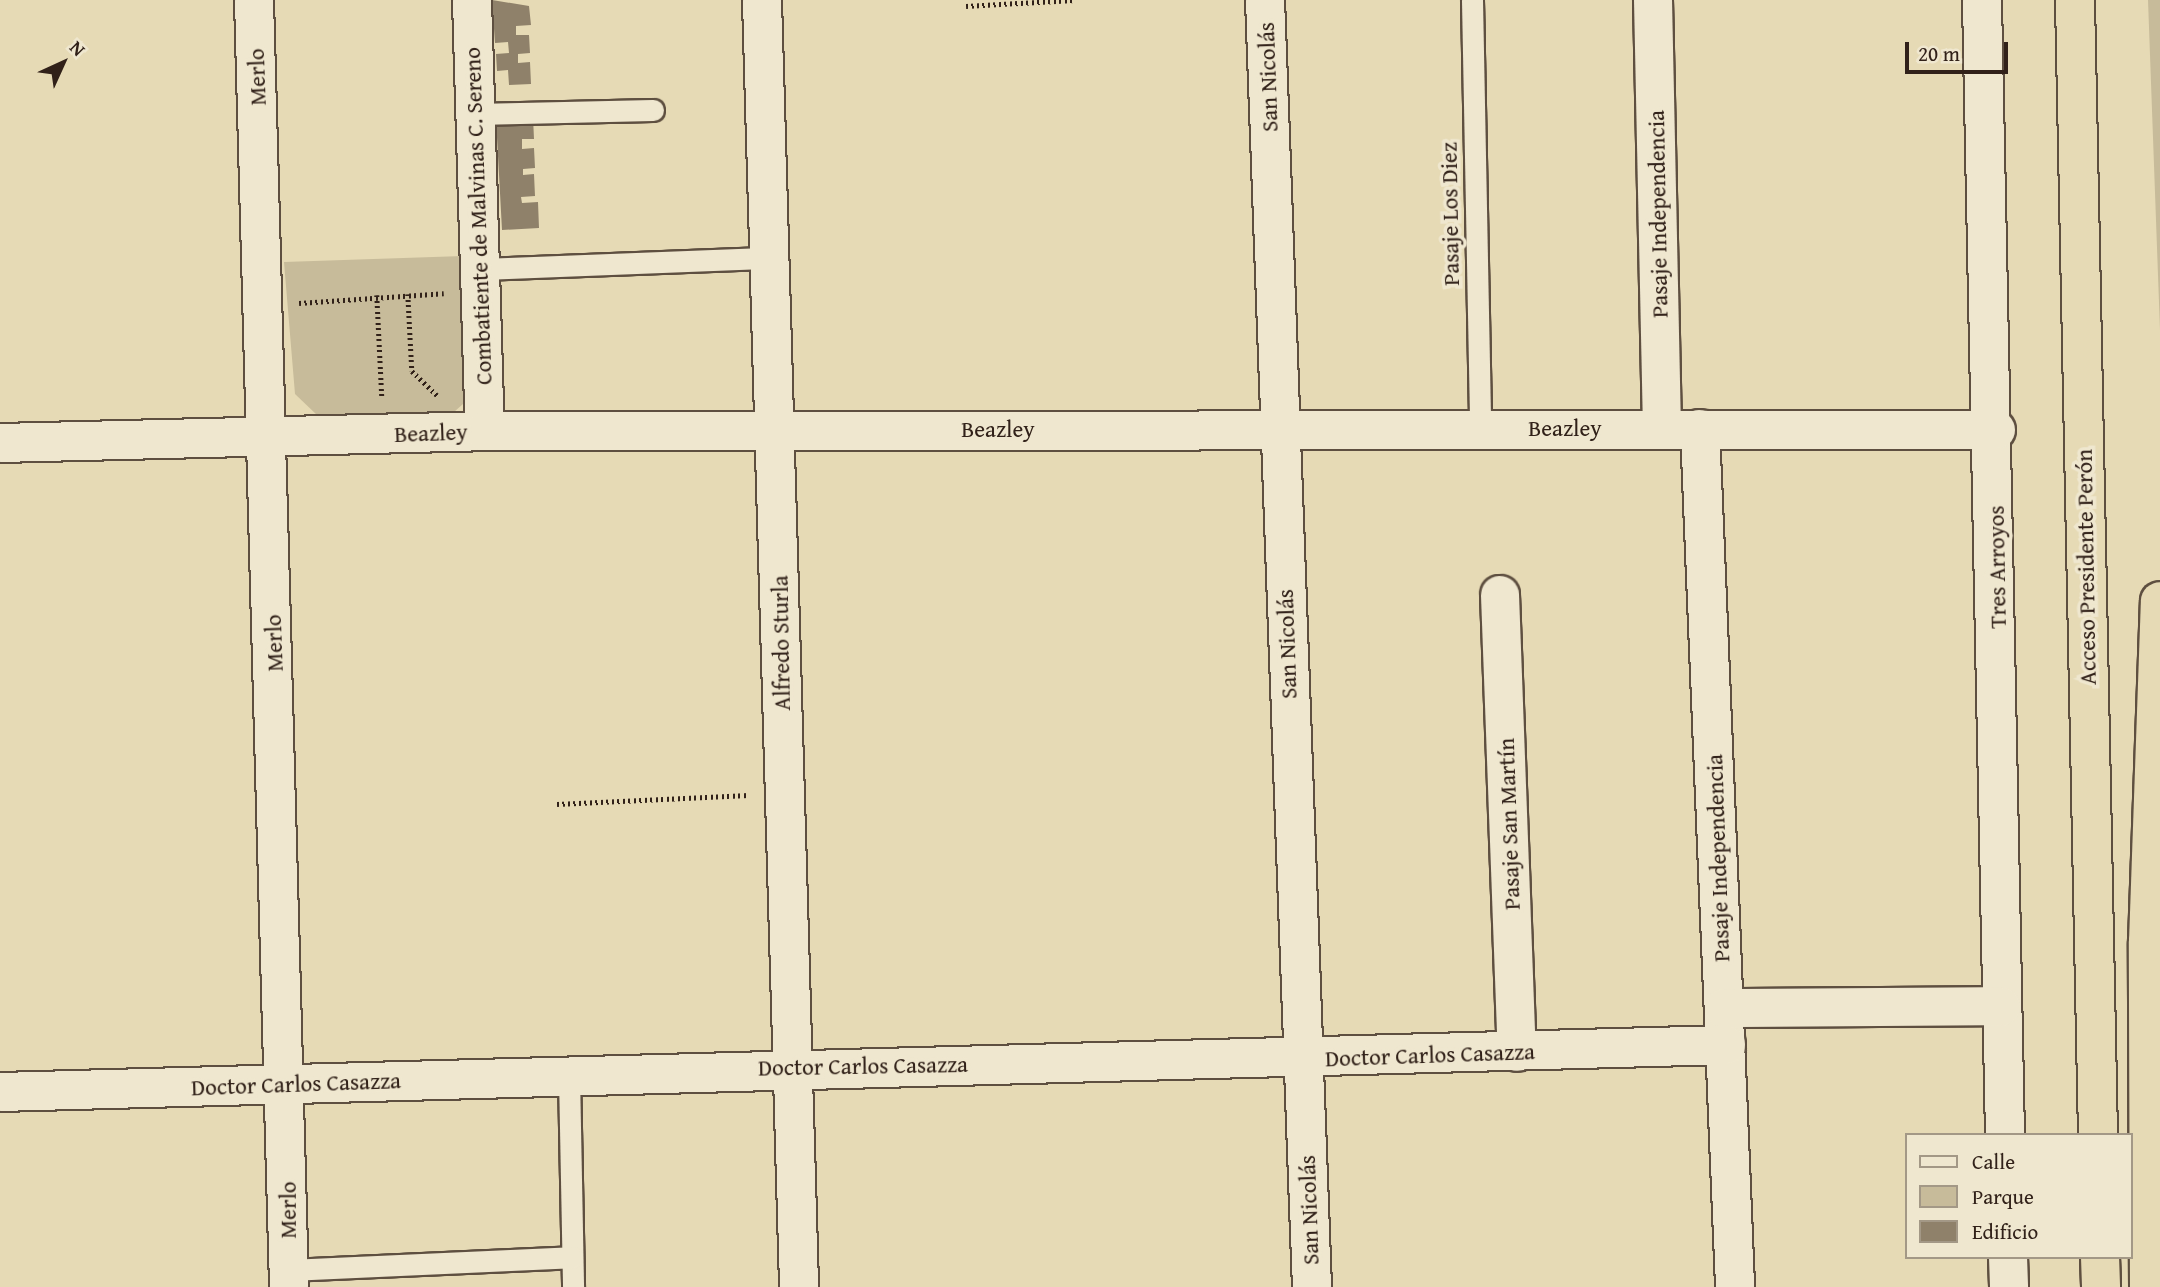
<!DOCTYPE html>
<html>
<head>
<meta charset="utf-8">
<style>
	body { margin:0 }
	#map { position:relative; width:2160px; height:1287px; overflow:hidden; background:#e6dab5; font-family:"Gentium Book Plus",serif }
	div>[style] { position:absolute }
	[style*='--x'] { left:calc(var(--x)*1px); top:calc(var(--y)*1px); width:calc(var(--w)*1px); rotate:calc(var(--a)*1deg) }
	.green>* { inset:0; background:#c7bb9a }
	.building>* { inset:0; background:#8f816a }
	.path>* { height:4.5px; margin-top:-2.25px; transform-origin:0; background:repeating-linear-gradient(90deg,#312119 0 2px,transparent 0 5.5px) }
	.roads { filter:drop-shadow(2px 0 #5e4f40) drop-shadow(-2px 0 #5e4f40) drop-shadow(0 2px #5e4f40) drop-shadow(0 -2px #5e4f40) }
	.lane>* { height:21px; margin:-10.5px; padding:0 10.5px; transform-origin:10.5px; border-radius:10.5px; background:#efe7cf }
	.street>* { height:38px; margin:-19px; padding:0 19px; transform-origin:19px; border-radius:19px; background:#efe7cf }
	.highway>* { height:38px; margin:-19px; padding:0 19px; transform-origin:19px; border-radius:19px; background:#e6dab5 }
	span { translate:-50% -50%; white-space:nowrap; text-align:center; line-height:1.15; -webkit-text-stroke:7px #efe7cf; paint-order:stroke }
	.street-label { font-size:23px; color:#312119 }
	.legend { position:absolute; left:1905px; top:1133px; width:228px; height:126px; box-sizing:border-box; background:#efe7cf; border:2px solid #a39886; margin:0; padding:9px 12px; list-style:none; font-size:21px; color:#312119 }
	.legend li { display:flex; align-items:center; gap:14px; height:35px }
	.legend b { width:35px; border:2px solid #a39886 }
	.north { position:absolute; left:28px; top:28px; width:70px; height:70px; -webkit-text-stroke:5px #efe7cf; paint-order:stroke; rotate:45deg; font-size:19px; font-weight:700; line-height:28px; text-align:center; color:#312119 }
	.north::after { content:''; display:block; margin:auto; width:24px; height:32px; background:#312119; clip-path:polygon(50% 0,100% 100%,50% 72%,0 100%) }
	.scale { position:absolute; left:1905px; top:42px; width:103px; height:32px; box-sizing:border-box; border:4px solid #312119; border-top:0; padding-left:9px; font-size:21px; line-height:24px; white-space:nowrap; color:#312119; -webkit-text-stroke:5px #efe7cf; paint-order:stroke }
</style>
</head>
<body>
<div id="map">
	<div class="green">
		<i style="clip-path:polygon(2148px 0,2160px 0,2160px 330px)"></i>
		<i style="clip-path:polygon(463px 256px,472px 396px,454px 412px,318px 416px,295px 394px,284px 262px)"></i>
	</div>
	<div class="building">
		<i style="clip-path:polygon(492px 0,529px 6px,531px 25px,516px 26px,516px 35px,529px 35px,530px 53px,518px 54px,518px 63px,530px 62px,531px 84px,509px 85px,508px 70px,497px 71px,496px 54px,509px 53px,508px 42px,495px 43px)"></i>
		<i style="clip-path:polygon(533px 117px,534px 139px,522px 139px,522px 149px,534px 148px,535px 168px,523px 169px,523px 175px,534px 174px,535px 196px,521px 197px,522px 203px,538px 202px,539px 228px,502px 230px,496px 119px)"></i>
	</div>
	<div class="path">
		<i style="--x:966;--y:6;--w:109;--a:-3.2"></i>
		<i style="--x:408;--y:294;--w:77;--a:87"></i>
		<i style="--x:412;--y:371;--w:35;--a:44"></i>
		<i style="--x:377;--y:295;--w:104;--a:87.2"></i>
		<i style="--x:299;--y:303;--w:145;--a:-3.9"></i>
		<i style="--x:557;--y:804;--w:192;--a:-2.7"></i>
	</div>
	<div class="roads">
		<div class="lane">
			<i style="--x:1472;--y:0;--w:427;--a:88.9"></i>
			<i style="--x:475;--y:114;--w:178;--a:-1.3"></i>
			<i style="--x:480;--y:269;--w:293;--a:-2.2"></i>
			<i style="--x:569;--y:1075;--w:212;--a:88.9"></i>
			<i style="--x:288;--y:1270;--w:284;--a:-2.6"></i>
		</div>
		<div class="street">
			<i style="--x:254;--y:0;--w:1287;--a:88.44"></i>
			<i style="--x:472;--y:0;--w:431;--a:88.3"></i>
			<i style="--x:762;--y:0;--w:1288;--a:88.35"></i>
			<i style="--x:1265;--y:0;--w:1288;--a:87.91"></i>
			<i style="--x:1653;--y:0;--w:428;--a:88.8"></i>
			<i style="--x:1982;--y:0;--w:1135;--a:88.84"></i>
			<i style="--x:1700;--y:429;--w:859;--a:87.66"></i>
			<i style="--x:0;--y:443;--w:485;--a:-1.4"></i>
			<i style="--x:485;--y:431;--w:1511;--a:-0.04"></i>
			<i style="--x:1500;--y:595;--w:457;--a:87.9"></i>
			<i style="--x:1724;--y:1008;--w:277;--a:-0.4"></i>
			<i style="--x:0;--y:1092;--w:1727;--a:-1.56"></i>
			<i style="--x:2008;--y:1257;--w:30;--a:88"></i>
		</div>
		<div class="highway">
			<i style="--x:2075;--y:0;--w:1135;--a:88.84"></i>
			<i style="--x:2100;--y:1257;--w:30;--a:88"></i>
			<i style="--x:2149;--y:1287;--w:345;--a:-90.2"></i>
			<i style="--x:2148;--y:942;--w:341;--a:-88"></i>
		</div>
	</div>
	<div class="street-label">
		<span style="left:257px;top:77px;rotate:-92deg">Merlo</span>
		<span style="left:1268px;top:77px;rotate:-92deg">San Nicolás</span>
		<span style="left:1450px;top:214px;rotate:-91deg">Pasaje Los Diez</span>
		<span style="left:1658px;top:214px;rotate:-91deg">Pasaje Independencia</span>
		<span style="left:478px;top:216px;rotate:-92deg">Combatiente de Malvinas C. Sereno</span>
		<span style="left:1565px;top:428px">Beazley</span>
		<span style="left:998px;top:429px">Beazley</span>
		<span style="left:431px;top:433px;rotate:-2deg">Beazley</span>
		<span style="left:1997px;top:567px;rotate:-91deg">Tres Arroyos</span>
		<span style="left:2086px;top:567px;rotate:-91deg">Acceso Presidente Perón</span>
		<span style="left:274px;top:643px;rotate:-92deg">Merlo</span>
		<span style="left:781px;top:643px;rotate:-91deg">Alfredo Sturla</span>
		<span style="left:1287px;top:644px;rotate:-92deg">San Nicolás</span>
		<span style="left:1509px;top:824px;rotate:-92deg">Pasaje San Martín</span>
		<span style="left:1718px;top:858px;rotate:-92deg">Pasaje Independencia</span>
		<span style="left:1430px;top:1055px;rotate:-2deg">Doctor Carlos Casazza</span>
		<span style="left:863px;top:1066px;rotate:-1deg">Doctor Carlos Casazza</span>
		<span style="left:296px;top:1084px;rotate:-2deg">Doctor Carlos Casazza</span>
		<span style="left:288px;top:1210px;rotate:-90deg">Merlo</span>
		<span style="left:1309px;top:1210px;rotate:-92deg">San Nicolás</span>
	</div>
	<ul class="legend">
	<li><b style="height:9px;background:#efe7cf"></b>Calle</li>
	<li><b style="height:19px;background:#c7bb9a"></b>Parque</li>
	<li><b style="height:19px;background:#8f816a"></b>Edificio</li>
	</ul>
	<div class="north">N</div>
	<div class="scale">20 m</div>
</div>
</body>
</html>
